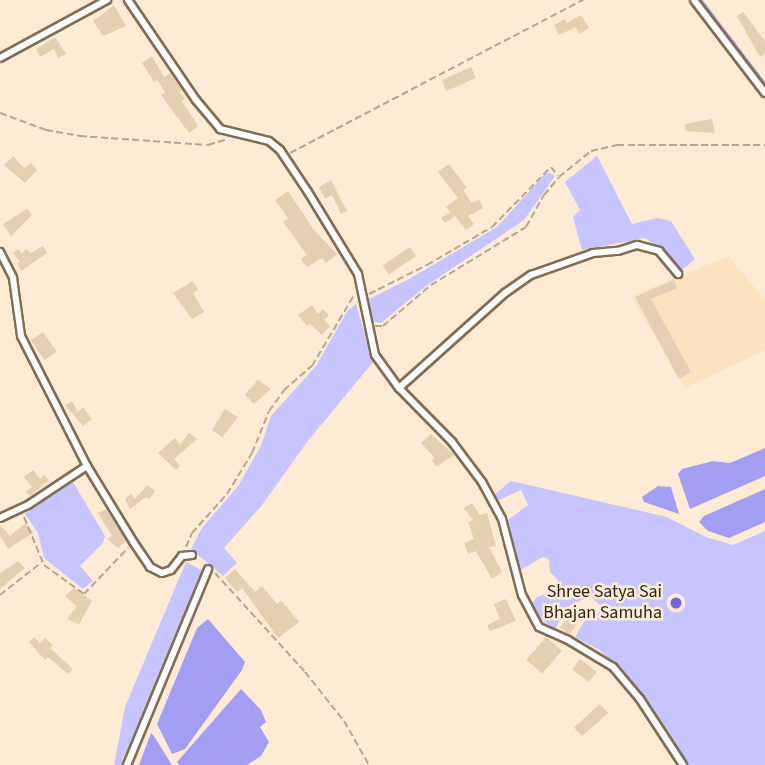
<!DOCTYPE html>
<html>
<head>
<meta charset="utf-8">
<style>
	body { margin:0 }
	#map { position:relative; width:765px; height:765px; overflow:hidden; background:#fdebd5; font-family:"Source Sans 3",sans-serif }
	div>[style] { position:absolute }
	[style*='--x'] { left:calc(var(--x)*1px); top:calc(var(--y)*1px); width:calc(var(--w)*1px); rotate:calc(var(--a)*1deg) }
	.built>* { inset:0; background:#fde2bf }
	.green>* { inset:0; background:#c7c4ff }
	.water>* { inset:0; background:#a49ef2 }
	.stream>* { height:2.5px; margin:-1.25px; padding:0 1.25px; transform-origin:1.25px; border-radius:1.25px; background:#a49ef2 }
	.building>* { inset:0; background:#e5cfb3; transform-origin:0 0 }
	.path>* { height:2px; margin-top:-1px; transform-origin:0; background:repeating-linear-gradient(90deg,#b5a694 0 7px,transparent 0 10.5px) }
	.roads { filter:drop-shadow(2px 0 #816d54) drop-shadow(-2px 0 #816d54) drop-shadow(0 2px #816d54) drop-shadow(0 -2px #816d54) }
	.minor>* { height:6px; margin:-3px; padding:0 3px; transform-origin:3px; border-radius:3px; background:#fff }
	.dots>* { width:19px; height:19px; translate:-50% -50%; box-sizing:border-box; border:4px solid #fdebd5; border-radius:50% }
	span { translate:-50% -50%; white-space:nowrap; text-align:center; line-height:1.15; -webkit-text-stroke:5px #fdebd5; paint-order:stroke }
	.poi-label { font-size:18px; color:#2c241a }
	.right { translate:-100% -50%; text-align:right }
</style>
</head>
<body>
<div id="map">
	<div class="built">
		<i style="clip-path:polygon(729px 256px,765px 300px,765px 350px,685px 388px,631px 296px)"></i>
	</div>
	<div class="green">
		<i style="clip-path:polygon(597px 156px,632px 224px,657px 218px,671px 221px,695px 259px,681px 271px,667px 253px,645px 238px,582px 250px,573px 217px,580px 210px,565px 182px)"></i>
		<i style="clip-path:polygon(550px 173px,555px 176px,524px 220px,426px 286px,381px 323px,372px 321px,367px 300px,411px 278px,497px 227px,545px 174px)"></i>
		<i style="clip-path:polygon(356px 304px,373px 362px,307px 442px,262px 505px,224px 548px,237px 563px,223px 576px,191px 549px,202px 528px,238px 486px,261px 446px,271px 416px,316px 366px,348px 310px)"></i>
		<i style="clip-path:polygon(511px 481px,667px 517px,706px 537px,733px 545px,765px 531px,765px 765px,686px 765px,662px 724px,628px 677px,601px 651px,575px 637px,587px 617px,596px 616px,602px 607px,590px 596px,569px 606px,555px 629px,540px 619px,531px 604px,537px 597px,558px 591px,558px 580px,550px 572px,549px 559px,543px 557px,519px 571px,508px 520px,528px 505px,521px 490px,497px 501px,494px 495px)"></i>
		<i style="clip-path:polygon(73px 482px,105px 536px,103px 543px,80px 566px,93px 581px,83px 589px,44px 558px,38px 533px,25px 514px)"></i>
		<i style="clip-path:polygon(186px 562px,203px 571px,136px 735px,122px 759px,122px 765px,114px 765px,125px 707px)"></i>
	</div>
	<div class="water">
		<i style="clip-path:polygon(765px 448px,765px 476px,690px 509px,678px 474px,682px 469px,713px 461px,730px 463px)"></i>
		<i style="clip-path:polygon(658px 486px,671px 487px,679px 514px,644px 502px,642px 497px)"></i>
		<i style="clip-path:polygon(765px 489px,765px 522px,729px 538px,708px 531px,699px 522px,704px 516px)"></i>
		<i style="clip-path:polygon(208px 619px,245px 662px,242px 670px,185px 749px,172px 754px,157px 724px,197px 628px)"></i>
		<i style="clip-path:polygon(241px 689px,261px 710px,266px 722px,260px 727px,269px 742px,261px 756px,247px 765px,179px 765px,177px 762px)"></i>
		<i style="clip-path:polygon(151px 733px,154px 736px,172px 765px,139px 765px)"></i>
	</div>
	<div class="stream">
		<i style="--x:701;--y:0;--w:106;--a:52.7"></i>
	</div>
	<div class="building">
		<i style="clip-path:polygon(114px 5px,126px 26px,103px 36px,93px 21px)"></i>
		<i style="clip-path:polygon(743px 12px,765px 41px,765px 54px,760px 57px,737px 16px)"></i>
		<i style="clip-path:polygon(581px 15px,589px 28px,580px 34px,576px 27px,559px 35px,554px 25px,565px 19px,567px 23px)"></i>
		<i style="clip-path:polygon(55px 37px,66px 54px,58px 58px,54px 49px,40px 57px,36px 49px)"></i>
		<i style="clip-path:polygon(152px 56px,164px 77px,170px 73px,182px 90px,179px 92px,185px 98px,182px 101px,198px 126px,189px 133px,161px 95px,165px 92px,157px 80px,154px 82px,142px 63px)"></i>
		<i style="left:471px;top:67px;width:12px;height:32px;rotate:66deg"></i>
		<i style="clip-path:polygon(712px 119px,715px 133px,686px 131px,685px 124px)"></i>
		<i style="clip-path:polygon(13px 156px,24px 168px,31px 163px,37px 170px,25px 183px,4px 165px)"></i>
		<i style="clip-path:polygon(449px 164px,467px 188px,463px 190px,472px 203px,479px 200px,483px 208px,468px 216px,474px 224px,466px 230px,455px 216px,445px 223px,441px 218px,450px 212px,446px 207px,458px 198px,438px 172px)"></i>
		<i style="clip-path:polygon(331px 180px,347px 211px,341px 214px,332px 195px,325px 199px,319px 187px)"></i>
		<i style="clip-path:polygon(288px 191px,314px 230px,337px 254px,326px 263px,322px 258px,307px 267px,301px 259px,307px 255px,283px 222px,288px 218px,275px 200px)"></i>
		<i style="clip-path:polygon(27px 209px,32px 215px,11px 236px,3px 224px)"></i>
		<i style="clip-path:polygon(43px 246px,47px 253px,21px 271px,17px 263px,20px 262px,13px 253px,18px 249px,22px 254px,26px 249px,31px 253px)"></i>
		<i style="left:410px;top:247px;width:11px;height:33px;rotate:56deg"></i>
		<i style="clip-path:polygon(674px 280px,677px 288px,651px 299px,691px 372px,679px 379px,635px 297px)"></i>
		<i style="clip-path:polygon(193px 281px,198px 290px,193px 293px,204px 312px,192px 319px,173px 293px)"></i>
		<i style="clip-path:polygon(312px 305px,318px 314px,323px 309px,329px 315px,324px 320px,330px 326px,322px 335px,310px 324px,307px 326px,298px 315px)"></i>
		<i style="left:43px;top:332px;width:24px;height:15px;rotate:55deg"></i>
		<i style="clip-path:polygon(258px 380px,271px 389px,254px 404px,245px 395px)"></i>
		<i style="clip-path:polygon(72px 401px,78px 412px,83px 407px,92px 419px,83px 426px,65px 405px)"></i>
		<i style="clip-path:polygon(225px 409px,238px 417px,222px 437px,212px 430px)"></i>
		<i style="clip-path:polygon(189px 433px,197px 439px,174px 459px,180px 466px,176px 470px,158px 453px,175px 438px,180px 444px)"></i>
		<i style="clip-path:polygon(431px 434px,454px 455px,436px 467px,432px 460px,435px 458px,421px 443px)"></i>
		<i style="clip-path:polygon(33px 470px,40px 479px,44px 475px,49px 480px,30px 496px,26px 492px,32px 487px,24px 477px)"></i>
		<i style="clip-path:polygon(147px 485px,155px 491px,149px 499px,146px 497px,130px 509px,125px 499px,131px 494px,135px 499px)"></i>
		<i style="clip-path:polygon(472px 503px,480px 515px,487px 513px,496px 546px,489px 547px,502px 572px,492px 579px,476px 551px,468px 554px,464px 543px,474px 539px,468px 522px,473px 520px,464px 508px)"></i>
		<i style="clip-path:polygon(106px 509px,126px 541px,118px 548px,107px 539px,112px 536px,98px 513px)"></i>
		<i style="clip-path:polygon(26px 523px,33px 533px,8px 549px,0 535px,0 525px,10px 536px)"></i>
		<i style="clip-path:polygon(18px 561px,25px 568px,0 589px,0 573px)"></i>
		<i style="clip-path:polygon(235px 569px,255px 592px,262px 586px,277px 604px,281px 600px,299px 622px,278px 638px,242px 588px,237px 592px,225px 578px)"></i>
		<i style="clip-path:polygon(74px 588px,92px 601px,79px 624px,67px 619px,77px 606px,65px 596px)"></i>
		<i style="clip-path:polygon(506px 599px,516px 621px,490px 631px,487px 625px,500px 619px,494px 604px)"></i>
		<i style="left:574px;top:607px;width:12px;height:25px;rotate:35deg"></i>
		<i style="clip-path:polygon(34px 637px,40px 644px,45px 638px,53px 645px,50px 648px,73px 669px,68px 674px,48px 657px,45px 660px,29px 642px)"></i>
		<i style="left:546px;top:637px;width:21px;height:30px;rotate:41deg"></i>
		<i style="left:580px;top:659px;width:21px;height:13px;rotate:37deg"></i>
		<i style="left:600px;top:704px;width:12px;height:35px;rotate:48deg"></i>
	</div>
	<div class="path">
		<i style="--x:0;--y:113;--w:49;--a:20.3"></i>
		<i style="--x:46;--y:130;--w:35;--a:10"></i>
		<i style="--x:80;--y:136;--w:128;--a:4"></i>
		<i style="--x:208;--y:145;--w:21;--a:-17"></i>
		<i style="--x:290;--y:153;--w:331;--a:-27.6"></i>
		<i style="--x:369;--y:294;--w:65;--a:-26.6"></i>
		<i style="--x:427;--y:265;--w:75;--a:-30.3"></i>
		<i style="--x:492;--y:227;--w:84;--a:-45.5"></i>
		<i style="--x:551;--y:167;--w:11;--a:52"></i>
		<i style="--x:375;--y:326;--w:8;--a:0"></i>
		<i style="--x:383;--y:326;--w:63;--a:-40.5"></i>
		<i style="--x:431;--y:285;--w:111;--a:-31.4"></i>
		<i style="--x:526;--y:227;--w:37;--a:-61"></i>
		<i style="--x:544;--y:195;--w:23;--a:-50"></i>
		<i style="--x:559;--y:177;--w:41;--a:-39.1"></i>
		<i style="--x:591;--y:151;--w:27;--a:-13"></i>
		<i style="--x:617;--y:145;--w:148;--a:0"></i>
		<i style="--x:24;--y:517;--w:52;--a:67.4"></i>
		<i style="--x:44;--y:565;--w:49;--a:35.9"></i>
		<i style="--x:84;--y:594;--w:64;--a:-46.3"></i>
		<i style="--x:186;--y:547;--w:15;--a:-67"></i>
		<i style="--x:192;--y:533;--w:52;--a:-48.1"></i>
		<i style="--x:227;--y:494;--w:48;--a:-58.6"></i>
		<i style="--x:252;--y:453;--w:45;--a:-68"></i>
		<i style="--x:269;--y:411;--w:26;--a:-54"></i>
		<i style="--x:284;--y:390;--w:37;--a:-41"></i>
		<i style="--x:312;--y:366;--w:82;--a:-59.4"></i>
		<i style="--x:215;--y:573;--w:134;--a:47.7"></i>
		<i style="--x:305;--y:672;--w:63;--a:51.5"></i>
		<i style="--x:344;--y:721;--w:51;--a:60.4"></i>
		<i style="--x:0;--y:595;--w:53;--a:-38.2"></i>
	</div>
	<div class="roads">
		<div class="minor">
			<i style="--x:128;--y:0;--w:121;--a:55.8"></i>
			<i style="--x:196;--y:100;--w:38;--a:50"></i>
			<i style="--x:220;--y:129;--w:50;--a:13.8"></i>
			<i style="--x:269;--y:141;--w:14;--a:39"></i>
			<i style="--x:280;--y:150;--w:50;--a:56.3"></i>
			<i style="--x:308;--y:192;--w:96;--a:58.6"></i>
			<i style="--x:358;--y:274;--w:83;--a:78.1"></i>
			<i style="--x:375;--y:355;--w:41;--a:54"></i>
			<i style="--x:399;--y:388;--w:76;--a:45.5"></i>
			<i style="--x:452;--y:442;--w:50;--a:53.1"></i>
			<i style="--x:482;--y:482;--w:42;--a:61.6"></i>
			<i style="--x:502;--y:519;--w:79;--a:75.3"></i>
			<i style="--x:522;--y:595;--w:36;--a:62"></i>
			<i style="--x:539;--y:627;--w:32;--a:24"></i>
			<i style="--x:568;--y:640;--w:52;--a:31"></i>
			<i style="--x:613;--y:667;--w:42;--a:49.8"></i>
			<i style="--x:640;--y:699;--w:79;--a:56.9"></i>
			<i style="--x:694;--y:0;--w:117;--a:52.6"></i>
			<i style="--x:0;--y:58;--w:122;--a:-28.5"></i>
			<i style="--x:0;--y:252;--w:29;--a:63"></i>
			<i style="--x:13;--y:278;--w:59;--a:82.1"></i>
			<i style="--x:21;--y:336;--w:146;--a:63.1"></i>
			<i style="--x:87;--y:466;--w:90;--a:58.6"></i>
			<i style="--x:134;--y:543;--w:29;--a:56"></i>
			<i style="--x:150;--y:567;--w:13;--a:27"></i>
			<i style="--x:162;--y:573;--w:9;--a:-18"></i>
			<i style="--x:171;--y:570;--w:18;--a:-52"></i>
			<i style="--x:182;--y:556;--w:10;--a:-6"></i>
			<i style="--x:399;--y:388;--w:142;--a:-41.9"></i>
			<i style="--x:505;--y:293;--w:32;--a:-35"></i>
			<i style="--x:531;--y:275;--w:66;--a:-19.5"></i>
			<i style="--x:593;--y:253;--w:25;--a:-5"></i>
			<i style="--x:618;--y:251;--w:20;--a:-18"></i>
			<i style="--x:637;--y:245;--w:23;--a:15"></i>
			<i style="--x:659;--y:251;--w:30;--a:50"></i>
			<i style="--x:0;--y:518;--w:31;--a:-25"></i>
			<i style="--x:28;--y:505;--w:71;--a:-33.5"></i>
			<i style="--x:127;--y:765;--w:212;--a:-67.5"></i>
		</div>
	</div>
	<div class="dots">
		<i style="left:676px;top:603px;background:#7663de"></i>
	</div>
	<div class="poi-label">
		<span class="right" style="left:662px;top:603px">Shree Satya Sai<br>Bhajan Samuha</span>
	</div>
</div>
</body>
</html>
